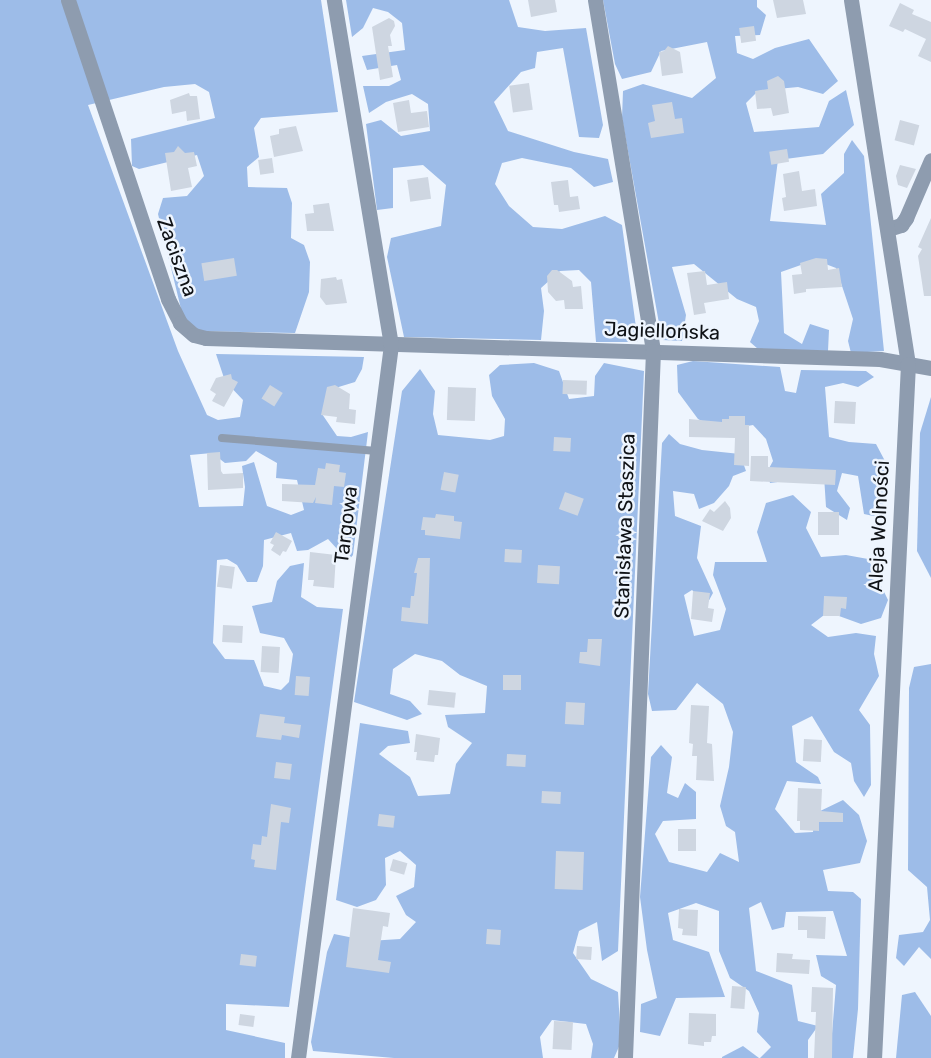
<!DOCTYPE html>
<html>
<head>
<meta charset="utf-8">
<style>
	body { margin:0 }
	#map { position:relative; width:931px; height:1058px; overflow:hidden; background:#eef5fe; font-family:Rubik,sans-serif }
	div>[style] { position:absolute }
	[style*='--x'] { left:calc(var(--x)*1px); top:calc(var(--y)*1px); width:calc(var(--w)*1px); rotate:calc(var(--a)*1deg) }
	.forest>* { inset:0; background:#9dbce8 }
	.building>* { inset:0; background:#ced6e1; transform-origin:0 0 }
	.service>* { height:8px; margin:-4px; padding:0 4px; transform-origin:4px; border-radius:4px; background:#8e9caf }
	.minor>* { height:15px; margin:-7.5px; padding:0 7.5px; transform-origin:7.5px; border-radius:7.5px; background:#8e9caf }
	.tertiary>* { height:15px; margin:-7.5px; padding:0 7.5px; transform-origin:7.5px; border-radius:7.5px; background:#8e9caf }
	span { translate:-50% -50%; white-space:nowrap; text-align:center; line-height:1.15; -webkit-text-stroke:5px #eef5fe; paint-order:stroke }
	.street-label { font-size:20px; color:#0f1216 }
</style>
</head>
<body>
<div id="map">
	<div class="forest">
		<i style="clip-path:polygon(evenodd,0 0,321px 0,338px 112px,261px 118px,254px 128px,259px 157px,247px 167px,248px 187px,287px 188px,292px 203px,291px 238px,304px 245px,310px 262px,309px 292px,295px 333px,192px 331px,182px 313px,158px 214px,163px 198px,187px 196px,204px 176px,197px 155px,139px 169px,132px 166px,131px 139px,215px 118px,209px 92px,195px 84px,164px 87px,88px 105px,178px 351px,207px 415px,218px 420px,240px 417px,243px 400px,225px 381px,216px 354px,364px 357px,362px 369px,355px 382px,332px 389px,322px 414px,337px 436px,351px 437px,368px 432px,353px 555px,348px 561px,328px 539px,308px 550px,297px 551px,291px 533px,264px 540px,263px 566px,257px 582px,247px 582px,237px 565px,227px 559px,217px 560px,213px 643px,225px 659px,254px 660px,264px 686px,281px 690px,289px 682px,293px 654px,284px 638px,260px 633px,252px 606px,272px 602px,277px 581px,290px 566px,304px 563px,301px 597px,317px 607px,343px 609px,289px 1007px,226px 1004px,226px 1030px,285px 1043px,285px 1058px,0 1058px,0 0,256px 451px,277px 463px,276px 478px,297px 480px,304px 510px,291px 515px,267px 506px,254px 462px,242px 466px,245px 487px,243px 506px,199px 507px,190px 455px,212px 453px,225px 463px,246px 461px,256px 451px)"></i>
		<i style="clip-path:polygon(346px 0,509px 0,518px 27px,545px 31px,586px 28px,603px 125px,599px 138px,579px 137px,563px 48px,537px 52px,535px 68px,521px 72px,494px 102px,508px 131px,574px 152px,608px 159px,613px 182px,594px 187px,571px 168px,522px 158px,502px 163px,495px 184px,509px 206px,533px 227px,562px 229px,605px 216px,622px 225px,638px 342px,596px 342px,591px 282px,579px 270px,560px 271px,541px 288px,544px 311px,541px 340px,404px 337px,387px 257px,391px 238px,441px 226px,446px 185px,423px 165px,393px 168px,393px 208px,377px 210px,366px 124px,381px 120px,401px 136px,430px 131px,428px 104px,412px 94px,386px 102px,369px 113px,363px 86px,389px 86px,401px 80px,397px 65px,367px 70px,362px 56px,405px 50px,402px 23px,388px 12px,373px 8px,363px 28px,352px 37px)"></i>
		<i style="clip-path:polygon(603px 0,757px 0,757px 7px,766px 15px,760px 35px,735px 36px,737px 53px,753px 59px,775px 48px,809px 39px,838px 81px,823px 94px,798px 87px,758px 91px,746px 103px,754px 132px,819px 127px,829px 101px,846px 90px,854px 125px,823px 154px,778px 160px,770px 221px,826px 225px,821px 194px,844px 173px,844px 154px,852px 140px,864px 156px,884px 351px,851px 353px,848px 341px,853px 319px,836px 268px,815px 260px,781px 272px,784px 333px,802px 344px,810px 324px,829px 330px,828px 351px,758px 349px,750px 342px,759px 321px,756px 307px,737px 299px,694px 264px,672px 267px,686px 315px,682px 341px,662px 340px,622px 118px,623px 91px,643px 84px,692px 98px,716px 78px,707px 42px,661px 51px,651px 72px,622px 79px,615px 64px)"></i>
		<i style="clip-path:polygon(693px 361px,780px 367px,785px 391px,796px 393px,801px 370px,866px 371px,874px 377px,858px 387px,843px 383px,825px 387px,829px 437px,849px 442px,876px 444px,885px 461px,883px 510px,878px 517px,864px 514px,858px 476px,842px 473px,837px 491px,850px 508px,847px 520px,826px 507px,824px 476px,770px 483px,767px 472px,773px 461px,766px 439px,753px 425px,714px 432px,710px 425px,698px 419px,678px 392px,677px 365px)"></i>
		<i style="clip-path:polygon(534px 363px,559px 371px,569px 399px,594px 396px,595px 376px,604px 363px,644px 371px,618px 951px,602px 961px,597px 922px,579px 931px,573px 953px,591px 979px,618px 992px,621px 1042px,614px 1058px,591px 1058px,593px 1044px,586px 1024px,552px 1020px,540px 1037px,543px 1058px,394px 1058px,313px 1051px,311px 1042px,327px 952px,334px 934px,369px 941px,400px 939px,416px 922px,406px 915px,396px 896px,414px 887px,416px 865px,400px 851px,385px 858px,386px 885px,376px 900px,357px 907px,336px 900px,360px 723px,408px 731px,410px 743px,388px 746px,379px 754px,410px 777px,418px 796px,450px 794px,456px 764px,472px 743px,448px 727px,445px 715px,485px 713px,487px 686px,460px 675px,442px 661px,415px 654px,393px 669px,390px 694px,410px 701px,422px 714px,407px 720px,354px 702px,402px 391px,420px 369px,435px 391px,433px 414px,438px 435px,490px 440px,504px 436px,505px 419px,492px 396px,489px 375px,500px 365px)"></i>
		<i style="clip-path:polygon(931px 397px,931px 578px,917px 551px,920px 433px)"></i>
		<i style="clip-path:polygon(669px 434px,680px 444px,702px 450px,740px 454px,746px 471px,733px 476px,729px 486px,714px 503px,699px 509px,694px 494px,673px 491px,675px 516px,701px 526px,697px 558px,713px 593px,707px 604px,692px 590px,684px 595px,694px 636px,720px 630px,726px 609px,713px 575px,715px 562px,767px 562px,757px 532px,766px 503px,793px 495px,811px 512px,806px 528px,821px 557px,846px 555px,868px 559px,888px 600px,881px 618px,861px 624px,828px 612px,811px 625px,828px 637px,856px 633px,876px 636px,874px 654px,879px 676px,859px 710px,870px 725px,871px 785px,864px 797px,854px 781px,851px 763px,834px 752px,812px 716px,792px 726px,796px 762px,818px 777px,821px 784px,787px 781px,775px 809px,795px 833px,813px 832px,814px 814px,843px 800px,859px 815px,867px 841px,860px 863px,823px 870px,828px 891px,853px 892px,861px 899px,858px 1009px,853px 1058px,830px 1058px,836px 985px,821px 976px,816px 955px,847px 956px,833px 911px,786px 912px,784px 927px,772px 930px,761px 902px,749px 908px,756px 971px,792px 985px,798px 1021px,818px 1026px,808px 1040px,808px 1058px,760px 1058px,771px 1047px,757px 1032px,759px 1013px,749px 991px,730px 978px,719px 951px,719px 911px,696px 903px,668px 913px,673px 940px,709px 952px,725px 997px,676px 998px,660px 1036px,640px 1032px,641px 1004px,657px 998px,647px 950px,640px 897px,651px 757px,661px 745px,672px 757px,667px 793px,678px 798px,685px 783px,696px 792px,696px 819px,663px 821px,655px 834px,669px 862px,707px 872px,720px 853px,739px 862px,735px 832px,726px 826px,720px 806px,729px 767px,733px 732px,723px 704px,697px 683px,676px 710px,652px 711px,648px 694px,662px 443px)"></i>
		<i style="clip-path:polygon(931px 664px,931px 959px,919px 947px,904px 966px,896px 958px,899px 935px,923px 932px,930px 920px,927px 887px,908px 870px,909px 688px,914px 667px)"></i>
		<i style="clip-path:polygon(915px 992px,931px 1016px,931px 1058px,896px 1058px,902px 995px)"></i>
		<i style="clip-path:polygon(743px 1046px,759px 1058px,722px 1058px,722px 1057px)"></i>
	</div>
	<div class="building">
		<i style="clip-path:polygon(528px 0,555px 0,557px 12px,531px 17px)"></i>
		<i style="clip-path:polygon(773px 0,803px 0,806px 14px,777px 18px)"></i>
		<i style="clip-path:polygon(900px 3px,914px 10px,912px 14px,931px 22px,931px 62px,918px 56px,926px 39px,905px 29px,903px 32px,889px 26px)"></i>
		<i style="clip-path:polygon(389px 18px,394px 21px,395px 26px,390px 35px,392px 46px,388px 46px,393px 77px,380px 80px,372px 27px)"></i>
		<i style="left:754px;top:26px;width:15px;height:15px;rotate:82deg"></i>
		<i style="clip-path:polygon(668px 46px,680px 52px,683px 73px,662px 76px,659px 52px,664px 51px)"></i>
		<i style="clip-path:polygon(778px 76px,784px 81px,789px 113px,773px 116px,771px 108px,757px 109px,755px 91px,768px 89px,767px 81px)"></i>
		<i style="left:529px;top:83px;width:27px;height:20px;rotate:82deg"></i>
		<i style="clip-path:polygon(189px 93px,190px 96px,197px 96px,200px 119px,187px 121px,186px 111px,172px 114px,170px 100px)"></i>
		<i style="clip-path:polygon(409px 100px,411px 113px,427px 111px,429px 127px,398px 132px,393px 103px)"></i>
		<i style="clip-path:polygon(672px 102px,675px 119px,682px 118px,684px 133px,651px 138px,648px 123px,655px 121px,652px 105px)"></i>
		<i style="left:900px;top:120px;width:20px;height:21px;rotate:15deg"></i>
		<i style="clip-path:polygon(296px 126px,303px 151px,274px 157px,270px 136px,279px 134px,279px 129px)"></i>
		<i style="clip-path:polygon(178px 146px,185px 153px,194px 152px,197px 166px,188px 168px,192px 187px,171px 191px,165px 153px,174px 152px)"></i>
		<i style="left:787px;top:149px;width:13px;height:18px;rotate:81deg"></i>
		<i style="left:272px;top:158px;width:15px;height:14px;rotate:82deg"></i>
		<i style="clip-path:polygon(900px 165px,916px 169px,907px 188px,898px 185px,896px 176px)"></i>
		<i style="clip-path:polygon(799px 171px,802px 191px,815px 189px,817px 206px,784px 211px,782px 198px,786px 197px,783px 174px)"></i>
		<i style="left:428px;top:177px;width:22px;height:21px;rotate:82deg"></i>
		<i style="clip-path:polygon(568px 180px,570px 197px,578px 196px,580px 209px,559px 212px,558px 205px,554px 205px,551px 182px)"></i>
		<i style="clip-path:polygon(329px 203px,334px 231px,307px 231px,305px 214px,314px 213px,313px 205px)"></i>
		<i style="clip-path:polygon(931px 218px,931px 296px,924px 296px,918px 256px,922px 249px,918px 247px)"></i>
		<i style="left:234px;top:258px;width:18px;height:33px;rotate:81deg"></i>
		<i style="clip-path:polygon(816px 258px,827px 259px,828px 270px,839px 268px,842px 287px,806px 289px,806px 292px,794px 294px,792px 275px,802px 274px,800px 263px)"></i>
		<i style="clip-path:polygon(552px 270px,557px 270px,572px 281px,573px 287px,581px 286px,583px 309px,565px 309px,564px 300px,556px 301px,548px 292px,547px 276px)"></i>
		<i style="clip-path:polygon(705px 271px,707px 285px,727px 282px,729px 299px,704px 303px,706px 313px,694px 315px,687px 273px)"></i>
		<i style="clip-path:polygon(336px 277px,337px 280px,342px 279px,347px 303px,326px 305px,320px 297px,321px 279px)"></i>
		<i style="clip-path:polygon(231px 374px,232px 379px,238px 382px,224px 407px,212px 401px,216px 394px,210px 390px,216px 378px)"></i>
		<i style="left:563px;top:380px;width:24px;height:14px;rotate:2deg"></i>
		<i style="left:270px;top:385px;width:15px;height:16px;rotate:32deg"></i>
		<i style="clip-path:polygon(335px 385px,350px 394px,349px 409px,356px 410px,355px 424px,336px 422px,337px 417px,321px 415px,327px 387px)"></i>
		<i style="left:448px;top:387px;width:28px;height:33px;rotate:2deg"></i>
		<i style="left:835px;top:401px;width:21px;height:22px;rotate:3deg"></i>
		<i style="clip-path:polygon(729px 416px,745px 416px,745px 425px,749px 425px,749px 466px,734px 465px,735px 438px,689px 437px,689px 419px,722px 422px,722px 419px,729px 419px)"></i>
		<i style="left:554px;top:437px;width:17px;height:14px;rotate:3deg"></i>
		<i style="clip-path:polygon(220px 452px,221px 471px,223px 474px,243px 473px,243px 488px,208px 490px,207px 453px)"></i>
		<i style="clip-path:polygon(751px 456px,768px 456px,768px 467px,836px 470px,835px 485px,750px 481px)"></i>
		<i style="clip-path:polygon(326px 463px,340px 465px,339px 472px,346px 473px,344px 487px,334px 486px,332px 505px,315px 503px,316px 497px,313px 503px,282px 501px,282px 484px,315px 485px,318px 468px,325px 469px)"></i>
		<i style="left:444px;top:472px;width:15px;height:18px;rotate:11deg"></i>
		<i style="left:565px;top:492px;width:20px;height:18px;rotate:20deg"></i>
		<i style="clip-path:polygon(725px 501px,730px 508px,731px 518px,723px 531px,702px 521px,710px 509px,714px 512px)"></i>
		<i style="left:818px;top:512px;width:21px;height:23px"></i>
		<i style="clip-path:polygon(436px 514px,454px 516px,454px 521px,462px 522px,460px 539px,425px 535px,425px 530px,421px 530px,423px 517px,435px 518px)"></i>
		<i style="clip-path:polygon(276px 532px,292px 541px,286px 552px,283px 551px,280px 556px,271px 550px,274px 545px,270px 543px)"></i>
		<i style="left:505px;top:549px;width:17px;height:13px;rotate:3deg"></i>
		<i style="clip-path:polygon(310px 552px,336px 555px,334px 588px,313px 586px,314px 580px,308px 580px)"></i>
		<i style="clip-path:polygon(418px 558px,430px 558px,428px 624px,401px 621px,402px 607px,410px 608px,411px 596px,414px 596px,417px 573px,414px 573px)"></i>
		<i style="left:220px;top:565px;width:15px;height:22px;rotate:8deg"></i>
		<i style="left:538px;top:565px;width:22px;height:18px;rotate:3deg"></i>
		<i style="clip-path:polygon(693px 591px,710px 593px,708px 608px,714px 609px,712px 622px,691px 619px)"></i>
		<i style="clip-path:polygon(824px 596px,847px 597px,846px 609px,841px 608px,840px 616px,823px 616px)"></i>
		<i style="left:223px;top:625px;width:20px;height:17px;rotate:3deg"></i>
		<i style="clip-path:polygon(588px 639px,602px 639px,600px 666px,579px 663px,580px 652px,587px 652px)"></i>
		<i style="left:262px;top:646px;width:18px;height:26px;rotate:3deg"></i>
		<i style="left:503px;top:675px;width:18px;height:15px"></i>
		<i style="left:296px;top:676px;width:14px;height:19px;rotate:4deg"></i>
		<i style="left:429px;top:690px;width:27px;height:15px;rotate:6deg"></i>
		<i style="left:566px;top:702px;width:19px;height:22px;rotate:3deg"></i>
		<i style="clip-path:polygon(691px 705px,709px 706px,707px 743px,712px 744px,714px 781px,696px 780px,697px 756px,692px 756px,693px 744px,689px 743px)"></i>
		<i style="clip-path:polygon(260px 714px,285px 717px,284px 723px,301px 725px,299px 738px,282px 735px,281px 740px,256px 737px)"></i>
		<i style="clip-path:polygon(416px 734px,440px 738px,438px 755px,435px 755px,434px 762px,416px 760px,417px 752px,414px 752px)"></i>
		<i style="left:804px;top:739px;width:18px;height:22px;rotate:3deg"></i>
		<i style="left:507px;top:754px;width:19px;height:12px;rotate:3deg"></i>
		<i style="left:276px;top:762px;width:16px;height:16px;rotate:7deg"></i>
		<i style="clip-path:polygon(798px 788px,822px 789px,821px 811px,843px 813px,843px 822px,819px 822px,819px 831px,800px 830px,800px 821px,797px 821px)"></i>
		<i style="left:542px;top:791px;width:19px;height:12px;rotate:3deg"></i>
		<i style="clip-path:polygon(271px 804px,291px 808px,289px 823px,281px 822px,276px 870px,254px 867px,255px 860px,251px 859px,253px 844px,261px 845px,262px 836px,267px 837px)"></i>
		<i style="left:379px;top:814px;width:16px;height:12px;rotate:7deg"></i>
		<i style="left:678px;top:829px;width:18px;height:22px"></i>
		<i style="left:556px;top:851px;width:28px;height:38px;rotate:2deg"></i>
		<i style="left:393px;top:859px;width:15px;height:12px;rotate:16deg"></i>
		<i style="clip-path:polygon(353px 908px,390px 913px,388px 927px,383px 926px,378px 960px,391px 962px,389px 973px,346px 967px)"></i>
		<i style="clip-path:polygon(679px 909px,698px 910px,697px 936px,682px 935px,683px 929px,678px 928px)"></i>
		<i style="clip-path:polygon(798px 916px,826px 917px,825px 939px,807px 938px,807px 930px,798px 930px)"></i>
		<i style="left:487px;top:929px;width:14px;height:15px;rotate:4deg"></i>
		<i style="left:577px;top:946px;width:15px;height:13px;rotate:4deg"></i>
		<i style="clip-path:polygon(777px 953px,793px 954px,792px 959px,810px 960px,809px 974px,776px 972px)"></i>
		<i style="left:241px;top:954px;width:16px;height:11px;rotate:7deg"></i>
		<i style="left:732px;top:986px;width:14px;height:22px;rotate:4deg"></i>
		<i style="clip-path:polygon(812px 987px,833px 988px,832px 1058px,814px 1058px,816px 1012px,811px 1012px)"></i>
		<i style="clip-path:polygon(689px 1013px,716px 1014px,716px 1036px,712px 1036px,711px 1042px,704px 1042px,704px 1046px,688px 1044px)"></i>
		<i style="left:240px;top:1014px;width:15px;height:11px;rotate:8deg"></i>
		<i style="left:554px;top:1021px;width:19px;height:28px;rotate:3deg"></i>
	</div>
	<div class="service">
		<i style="--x:222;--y:438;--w:155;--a:4.8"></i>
	</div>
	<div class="minor">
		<i style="--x:68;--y:0;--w:315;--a:71.5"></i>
		<i style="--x:168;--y:299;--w:27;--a:63"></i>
		<i style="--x:180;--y:323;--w:18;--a:41"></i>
		<i style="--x:194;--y:335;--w:12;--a:14"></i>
		<i style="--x:206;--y:338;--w:674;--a:1.78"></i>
		<i style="--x:880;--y:359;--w:52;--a:10"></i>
		<i style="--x:595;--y:0;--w:356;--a:80.6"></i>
		<i style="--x:653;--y:351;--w:708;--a:92.27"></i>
		<i style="--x:888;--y:229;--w:14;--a:-17"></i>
		<i style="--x:901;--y:225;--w:9;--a:-54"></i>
		<i style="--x:906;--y:218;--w:63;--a:-66.7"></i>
		<i style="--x:298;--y:1058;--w:719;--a:-82.57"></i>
		<i style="--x:391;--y:345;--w:350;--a:-99.4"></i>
	</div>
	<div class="tertiary">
		<i style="--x:851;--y:0;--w:368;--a:81.1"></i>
		<i style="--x:908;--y:364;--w:695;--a:92.8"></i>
	</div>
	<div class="street-label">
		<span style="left:177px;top:257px;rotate:70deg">Zaciszna</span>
		<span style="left:662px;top:331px;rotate:2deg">Jagiellońska</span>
		<span style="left:346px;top:525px;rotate:-83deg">Targowa</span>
		<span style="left:625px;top:526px;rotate:-88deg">Stanisława Staszica</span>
		<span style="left:879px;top:526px;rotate:-87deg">Aleja Wolności</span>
	</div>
</div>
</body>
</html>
